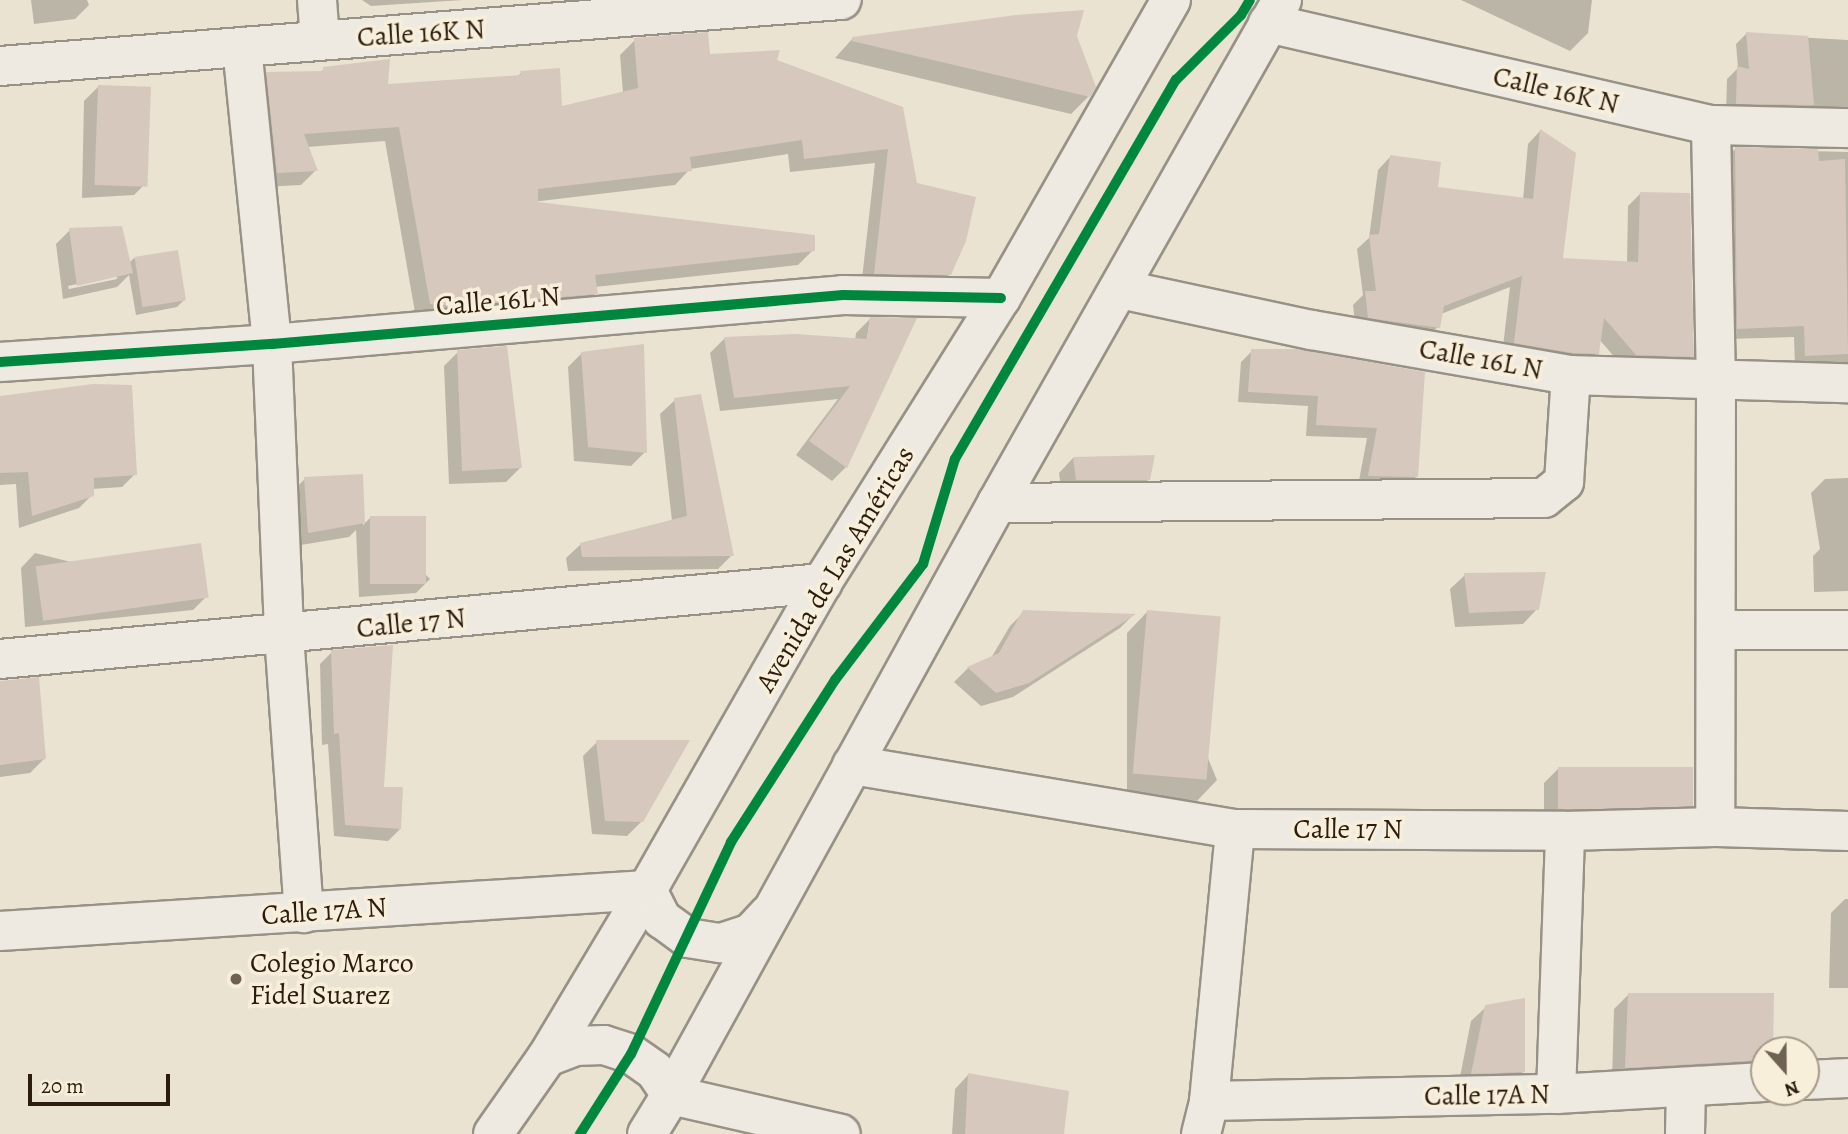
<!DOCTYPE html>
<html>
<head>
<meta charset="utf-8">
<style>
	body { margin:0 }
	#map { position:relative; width:1848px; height:1134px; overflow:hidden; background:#eae3d2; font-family:Alegreya,serif }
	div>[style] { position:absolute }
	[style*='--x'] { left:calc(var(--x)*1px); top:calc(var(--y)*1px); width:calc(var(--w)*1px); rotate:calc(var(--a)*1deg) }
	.shadow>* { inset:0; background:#0003 }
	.building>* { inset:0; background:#d7c8bd; transform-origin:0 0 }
	.roads { filter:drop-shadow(2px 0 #979186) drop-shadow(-2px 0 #979186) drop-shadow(0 2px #979186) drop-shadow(0 -2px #979186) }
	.street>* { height:38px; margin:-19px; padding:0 19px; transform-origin:19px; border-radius:19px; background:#eeeae1 }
	.secondary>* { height:38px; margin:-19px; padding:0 19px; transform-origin:19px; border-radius:19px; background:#eeeae1 }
	.cycleway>* { height:10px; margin:-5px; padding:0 5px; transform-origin:5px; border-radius:5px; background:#00873e }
	.dots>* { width:19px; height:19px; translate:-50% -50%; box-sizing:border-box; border:4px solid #f8efdb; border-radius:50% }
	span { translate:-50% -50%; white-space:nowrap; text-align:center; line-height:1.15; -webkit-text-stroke:7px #f8efdb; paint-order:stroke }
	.street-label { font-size:28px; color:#2b1c0f }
	.poi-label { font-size:28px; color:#2b1c0f }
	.left { translate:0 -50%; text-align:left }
	.north { position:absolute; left:1750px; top:1036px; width:70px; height:70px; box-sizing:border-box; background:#f8efdb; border:2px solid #a69b89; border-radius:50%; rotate:159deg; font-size:19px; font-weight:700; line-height:28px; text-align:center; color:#2b1c0f }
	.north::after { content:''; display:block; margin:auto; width:24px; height:32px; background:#6e6253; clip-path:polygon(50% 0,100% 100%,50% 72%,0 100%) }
	.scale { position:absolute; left:28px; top:1074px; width:142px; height:32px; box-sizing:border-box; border:4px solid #2b1c0f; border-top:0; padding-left:9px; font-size:21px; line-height:24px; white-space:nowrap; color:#2b1c0f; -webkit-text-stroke:5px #f8efdb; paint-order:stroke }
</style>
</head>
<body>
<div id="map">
	<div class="shadow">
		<i style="clip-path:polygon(31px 0,87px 0,89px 5px,75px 19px,34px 24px)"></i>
		<i style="clip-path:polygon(362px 0,463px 0,371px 6px)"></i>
		<i style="clip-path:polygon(1461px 0,1592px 0,1588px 33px,1570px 51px)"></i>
		<i style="clip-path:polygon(1746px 34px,1848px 40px,1848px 120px,1726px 114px,1727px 79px,1738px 68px,1736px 44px)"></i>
		<i style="clip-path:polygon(853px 38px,1089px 96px,1071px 114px,835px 58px)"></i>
		<i style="clip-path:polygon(635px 40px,709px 56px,775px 61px,901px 108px,915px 185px,950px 274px,935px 289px,861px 288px,875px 163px,790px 172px,788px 154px,690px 169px,675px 185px,532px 202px,813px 250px,798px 265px,595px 287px,596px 293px,582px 308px,416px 318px,385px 141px,307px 147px,316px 170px,301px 185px,263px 187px,253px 88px,267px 74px,319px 73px,324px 69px,386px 85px,517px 77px,521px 73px,560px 108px,623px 93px,620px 55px)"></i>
		<i style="clip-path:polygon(99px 86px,148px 181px,134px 195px,82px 198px,84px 101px)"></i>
		<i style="clip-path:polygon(1540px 131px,1574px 153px,1562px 260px,1627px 264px,1628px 206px,1640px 194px,1692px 356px,1679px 368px,1623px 367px,1599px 339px,1597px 353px,1584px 366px,1502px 355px,1510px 287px,1441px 314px,1438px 327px,1425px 339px,1356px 330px,1353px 305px,1363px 295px,1357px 249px,1369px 238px,1378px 170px,1390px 157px,1436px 189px,1523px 200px,1528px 144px)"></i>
		<i style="clip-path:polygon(1735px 149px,1848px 152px,1848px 364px,1795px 366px,1794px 337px,1727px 339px,1724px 160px)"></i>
		<i style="clip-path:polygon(evenodd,70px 230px,129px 263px,134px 258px,184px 300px,177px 307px,136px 315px,129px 275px,117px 287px,63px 299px,56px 244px,70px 230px,117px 275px,117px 279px,69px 289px,68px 286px,117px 275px)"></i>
		<i style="clip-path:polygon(870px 319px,846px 467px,832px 481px,796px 455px,838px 399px,720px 411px,710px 353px,724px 339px,855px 340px,856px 333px)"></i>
		<i style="clip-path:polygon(1252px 351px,1423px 373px,1416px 477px,1405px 488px,1358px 486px,1367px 438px,1306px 436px,1308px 406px,1238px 402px,1241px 362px)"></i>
		<i style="clip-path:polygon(458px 352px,520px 468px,506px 482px,449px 484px,444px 366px)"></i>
		<i style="clip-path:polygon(582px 353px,645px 452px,631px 466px,574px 461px,568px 367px)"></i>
		<i style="clip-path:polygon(0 396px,135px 474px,122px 487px,92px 489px,92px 495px,79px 508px,19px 528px,16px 484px,0 485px)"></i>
		<i style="clip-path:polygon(675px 400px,732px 555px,718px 569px,568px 571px,566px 558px,581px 544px,672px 521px,660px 414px)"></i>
		<i style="clip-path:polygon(1073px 458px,1149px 479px,1134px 493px,1062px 494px,1059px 473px)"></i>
		<i style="clip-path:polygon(361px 476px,363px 525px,370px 518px,430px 579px,416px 593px,359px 597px,356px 530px,349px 537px,295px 546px,290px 493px,305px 479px)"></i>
		<i style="clip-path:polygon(1848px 478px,1848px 591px,1814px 592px,1813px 556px,1820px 549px,1811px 493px,1825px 479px)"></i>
		<i style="clip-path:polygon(35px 553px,207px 596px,193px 610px,25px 627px,21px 568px)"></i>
		<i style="clip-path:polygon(1465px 575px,1537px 609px,1523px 624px,1455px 627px,1450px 589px)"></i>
		<i style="clip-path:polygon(1024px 612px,1132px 616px,1120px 628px,1013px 697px,981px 706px,954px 682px,968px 668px,991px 658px,1010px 626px)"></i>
		<i style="clip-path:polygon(1147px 612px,1217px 780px,1197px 801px,1127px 794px,1127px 633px)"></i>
		<i style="clip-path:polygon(332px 652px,400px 829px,388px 841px,334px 836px,328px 744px,322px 745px,320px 664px)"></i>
		<i style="clip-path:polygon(0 682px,44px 759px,30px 773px,0 777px)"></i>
		<i style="clip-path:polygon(597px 742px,642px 821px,627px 836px,592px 834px,583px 756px)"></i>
		<i style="clip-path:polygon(1558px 769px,1691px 805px,1677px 819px,1544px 822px,1544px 783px)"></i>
		<i style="clip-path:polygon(1845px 899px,1848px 899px,1848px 988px,1829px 988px,1831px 913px)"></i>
		<i style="clip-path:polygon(1628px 995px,1771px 1050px,1764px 1050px,1764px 1068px,1612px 1081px,1614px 1009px)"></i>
		<i style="clip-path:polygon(1486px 1007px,1524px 1071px,1509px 1085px,1458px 1087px,1471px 1021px)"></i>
		<i style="clip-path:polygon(969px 1074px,1062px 1134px,952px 1134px,955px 1089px)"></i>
	</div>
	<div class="building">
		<i style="clip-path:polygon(1084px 10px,1077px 36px,1096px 87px,1090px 97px,852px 41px,852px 37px,1016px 15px)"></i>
		<i style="clip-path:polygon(708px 32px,710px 54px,780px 50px,777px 60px,903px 107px,917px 183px,976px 197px,966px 241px,951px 275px,874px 274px,888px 149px,804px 159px,802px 140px,690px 157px,692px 171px,538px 189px,538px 202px,815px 235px,815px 251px,595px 275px,598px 294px,456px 306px,430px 304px,399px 127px,304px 134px,318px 171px,277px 173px,266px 72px,323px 71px,323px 67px,390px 59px,388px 84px,521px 75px,520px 71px,560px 68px,562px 106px,638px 88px,634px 38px)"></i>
		<i style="clip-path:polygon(1746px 32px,1808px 36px,1814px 105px,1736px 104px,1737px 66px,1749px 69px)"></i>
		<i style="left:98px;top:85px;width:53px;height:100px;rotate:2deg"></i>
		<i style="clip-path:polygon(1540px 129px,1576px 153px,1563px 258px,1638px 262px,1640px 192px,1690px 193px,1694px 357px,1636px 355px,1604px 318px,1599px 354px,1573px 353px,1514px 343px,1522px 276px,1444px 306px,1440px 328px,1368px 318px,1365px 291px,1376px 291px,1369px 235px,1379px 234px,1390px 155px,1441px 162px,1438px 187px,1533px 199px)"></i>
		<i style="clip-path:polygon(1735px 147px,1818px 149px,1819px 161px,1845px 159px,1848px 354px,1805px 356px,1804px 326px,1737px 329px)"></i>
		<i style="clip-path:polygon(122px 226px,133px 273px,77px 286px,69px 228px)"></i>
		<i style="left:178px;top:250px;width:51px;height:44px;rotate:81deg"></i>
		<i style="clip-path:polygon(870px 317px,917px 318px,847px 468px,809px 441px,850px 386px,734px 398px,724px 337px,796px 334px,867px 339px)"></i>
		<i style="clip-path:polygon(644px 344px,647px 453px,588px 447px,581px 352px)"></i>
		<i style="clip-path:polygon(507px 346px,522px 468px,462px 471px,457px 350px)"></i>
		<i style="clip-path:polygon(1251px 349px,1297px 349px,1425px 372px,1418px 477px,1368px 476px,1377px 428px,1316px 425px,1318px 396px,1248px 392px)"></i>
		<i style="clip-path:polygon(93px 384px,132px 385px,137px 475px,94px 478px,94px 496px,32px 516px,28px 472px,0 473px,0 396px)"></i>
		<i style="clip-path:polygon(701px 394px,734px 556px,582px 557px,580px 543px,687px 516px,674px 398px)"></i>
		<i style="clip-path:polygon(1155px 455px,1150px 480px,1076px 480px,1073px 457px)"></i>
		<i style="clip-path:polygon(363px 474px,365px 523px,308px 533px,304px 477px)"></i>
		<i style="left:370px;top:516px;width:56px;height:68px"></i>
		<i style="left:201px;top:543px;width:55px;height:167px;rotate:82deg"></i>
		<i style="clip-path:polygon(1546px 572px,1539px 610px,1469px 613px,1464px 573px)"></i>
		<i style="clip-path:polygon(1023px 610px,1136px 614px,1029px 683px,996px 693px,967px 667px,999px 653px)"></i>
		<i style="left:1147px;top:610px;width:74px;height:164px;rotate:5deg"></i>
		<i style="clip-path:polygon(393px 645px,384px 787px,403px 787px,401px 829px,345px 825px,339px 733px,334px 734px,331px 650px)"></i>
		<i style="clip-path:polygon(39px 677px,46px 759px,0 765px,0 681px)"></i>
		<i style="clip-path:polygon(596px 740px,690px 740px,643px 822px,605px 821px)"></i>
		<i style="left:1558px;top:767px;width:135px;height:42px"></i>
		<i style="clip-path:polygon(1628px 993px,1774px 993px,1773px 1050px,1764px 1050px,1764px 1060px,1625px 1068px)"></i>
		<i style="clip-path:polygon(1525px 998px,1525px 1072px,1471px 1074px,1485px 1005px)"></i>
		<i style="clip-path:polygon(968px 1073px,1069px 1091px,1064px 1134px,965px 1134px)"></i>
	</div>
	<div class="roads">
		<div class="street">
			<i style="--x:317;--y:0;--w:40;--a:85.7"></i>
			<i style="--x:1268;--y:23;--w:455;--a:13"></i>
			<i style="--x:1711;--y:125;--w:137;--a:1.3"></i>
			<i style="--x:242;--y:47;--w:299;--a:84.2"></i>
			<i style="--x:272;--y:344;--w:291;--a:87.6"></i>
			<i style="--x:284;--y:635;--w:279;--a:85.9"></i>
			<i style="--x:1711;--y:125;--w:256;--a:88.9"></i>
			<i style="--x:1716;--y:381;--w:446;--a:90.1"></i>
			<i style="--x:1120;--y:289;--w:196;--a:12.1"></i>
			<i style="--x:1312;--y:330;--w:263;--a:9.9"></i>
			<i style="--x:1571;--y:375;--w:277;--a:1.7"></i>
			<i style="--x:0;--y:362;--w:273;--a:-3.8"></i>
			<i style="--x:272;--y:344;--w:573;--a:-4.9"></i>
			<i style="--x:843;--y:295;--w:158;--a:1.1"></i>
			<i style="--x:997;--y:503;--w:547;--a:-0.52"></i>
			<i style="--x:1544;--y:498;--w:26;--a:-39"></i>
			<i style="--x:1564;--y:482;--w:107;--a:-86.3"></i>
			<i style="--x:1716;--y:630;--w:132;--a:0"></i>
			<i style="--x:0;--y:659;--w:826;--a:-5.28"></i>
			<i style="--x:852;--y:765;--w:388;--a:9.5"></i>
			<i style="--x:1235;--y:829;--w:330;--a:0.3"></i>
			<i style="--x:1565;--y:831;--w:150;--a:-1.5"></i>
			<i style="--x:1715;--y:827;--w:133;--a:1.7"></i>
			<i style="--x:0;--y:931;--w:648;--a:-3.63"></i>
			<i style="--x:1806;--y:1080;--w:42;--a:-2.7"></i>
			<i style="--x:1556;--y:1094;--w:263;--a:-88"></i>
			<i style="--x:671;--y:1095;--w:174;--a:12.9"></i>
			<i style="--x:1209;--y:1101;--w:347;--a:-1.2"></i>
			<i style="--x:1556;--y:1094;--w:208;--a:-3.3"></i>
			<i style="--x:1201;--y:1134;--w:34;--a:-76"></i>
			<i style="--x:1209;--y:1101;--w:273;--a:-84.5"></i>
			<i style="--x:1685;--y:1134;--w:47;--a:-88.8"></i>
		</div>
		<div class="secondary">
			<i style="--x:0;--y:66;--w:844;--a:-4.49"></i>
			<i style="--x:647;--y:890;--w:33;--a:63"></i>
			<i style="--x:662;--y:919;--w:32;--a:36"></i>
			<i style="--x:688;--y:938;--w:33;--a:9"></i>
			<i style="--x:721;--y:943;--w:32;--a:-18"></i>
			<i style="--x:751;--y:933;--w:26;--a:-47"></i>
			<i style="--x:547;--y:1057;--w:30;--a:-21"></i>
			<i style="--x:575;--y:1046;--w:29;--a:-2"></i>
			<i style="--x:604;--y:1045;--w:28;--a:18"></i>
			<i style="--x:631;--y:1054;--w:29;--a:35"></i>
			<i style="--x:655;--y:1071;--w:29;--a:56"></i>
			<i style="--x:493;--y:1134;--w:94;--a:-55"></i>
			<i style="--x:547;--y:1057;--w:195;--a:-59.1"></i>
			<i style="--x:647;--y:890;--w:353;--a:-60.3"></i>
			<i style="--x:822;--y:583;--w:337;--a:-57.9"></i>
			<i style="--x:1001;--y:298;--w:343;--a:-60.3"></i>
			<i style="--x:647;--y:1134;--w:46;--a:-58.4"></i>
			<i style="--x:671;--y:1095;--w:676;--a:-61.16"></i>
			<i style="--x:997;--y:503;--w:578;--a:-60.46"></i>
		</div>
	</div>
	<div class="cycleway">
		<i style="--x:0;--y:362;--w:273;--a:-3.8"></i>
		<i style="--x:272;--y:344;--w:573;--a:-4.9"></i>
		<i style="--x:843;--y:295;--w:158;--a:1.1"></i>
		<i style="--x:580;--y:1134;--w:95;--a:-57.5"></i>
		<i style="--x:631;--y:1054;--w:234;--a:-64.7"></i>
		<i style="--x:731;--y:842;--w:193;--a:-57.3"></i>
		<i style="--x:835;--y:680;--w:146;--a:-52.8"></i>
		<i style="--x:923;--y:564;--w:110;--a:-73.1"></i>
		<i style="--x:955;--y:459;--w:439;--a:-59.8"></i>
		<i style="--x:1176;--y:80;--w:92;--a:-45"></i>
		<i style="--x:1241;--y:15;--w:17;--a:-59"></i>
	</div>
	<div class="dots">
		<i style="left:236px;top:979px;background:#6e6253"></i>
	</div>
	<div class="street-label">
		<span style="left:421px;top:33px;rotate:-4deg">Calle 16K N</span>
		<span style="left:1556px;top:90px;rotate:13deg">Calle 16K N</span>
		<span style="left:498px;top:301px;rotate:-5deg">Calle 16L N</span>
		<span style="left:1481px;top:359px;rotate:10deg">Calle 16L N</span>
		<span style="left:835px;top:569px;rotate:-59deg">Avenida de Las Américas</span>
		<span style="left:411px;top:623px;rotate:-6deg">Calle 17 N</span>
		<span style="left:1348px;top:829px">Calle 17 N</span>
		<span style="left:324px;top:911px;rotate:-4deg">Calle 17A N</span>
		<span style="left:1487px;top:1095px;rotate:-1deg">Calle 17A N</span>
	</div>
	<div class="poi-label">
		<span class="left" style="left:250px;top:979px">Colegio Marco<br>Fidel Suarez</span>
	</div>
	<div class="north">N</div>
	<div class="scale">20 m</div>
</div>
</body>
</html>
